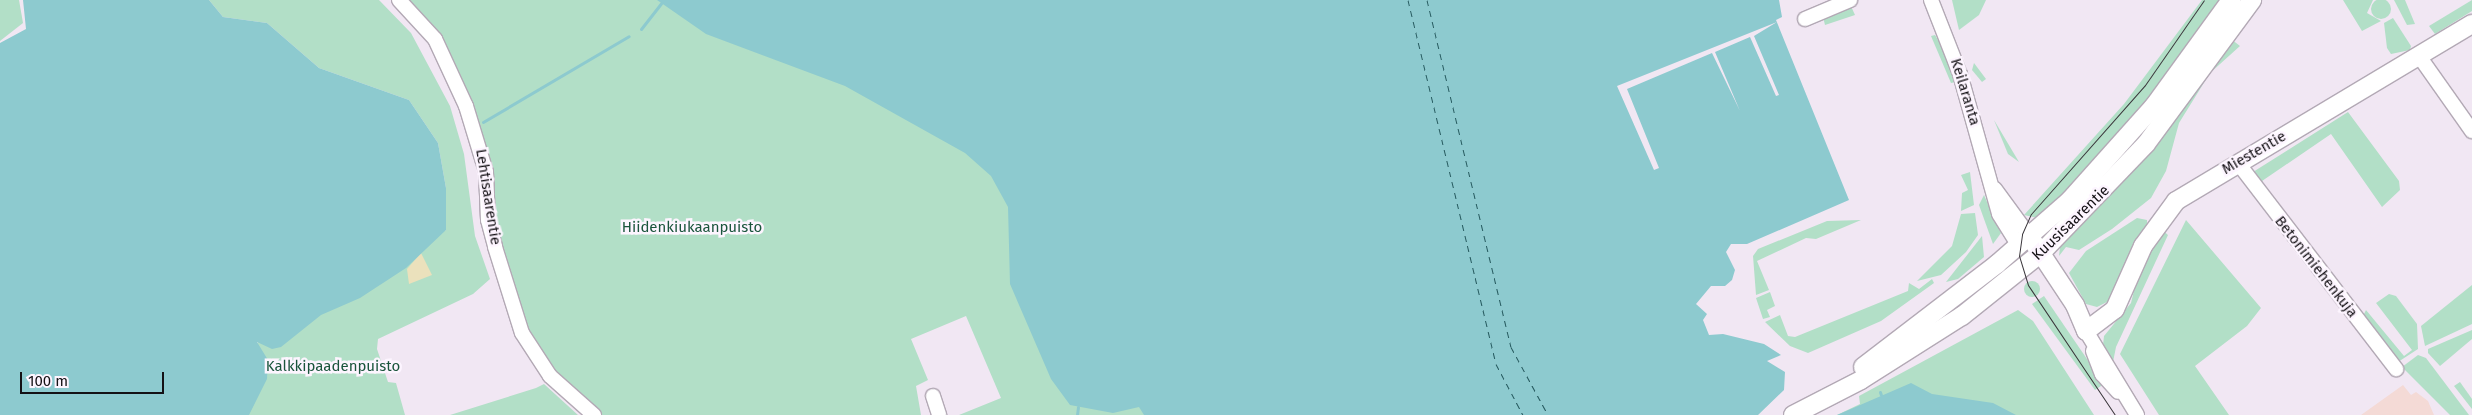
<!DOCTYPE html>
<html>
<head>
<meta charset="utf-8">
<style>
	body { margin:0 }
	#map { position:relative; width:2472px; height:415px; overflow:hidden; background:#f1e7f3; font-family:"Fira Sans",sans-serif }
	div>[style] { position:absolute }
	[style*='--x'] { left:calc(var(--x)*1px); top:calc(var(--y)*1px); width:calc(var(--w)*1px); rotate:calc(var(--a)*1deg) }
	.education>* { inset:0; background:#f4dad6 }
	.green>* { inset:0; background:#b2dfc7 }
	.round { border-radius:50% }
	.sand>* { inset:0; background:#ebe1bc }
	.water>* { inset:0; background:#8dcacf }
	.pier>* { inset:0; background:#f1e7f3 }
	.stream>* { height:3px; margin:-1.5px; padding:0 1.5px; transform-origin:1.5px; border-radius:1.5px; background:#8dcacf }
	.ferry>* { height:1px; margin-top:-0.5px; transform-origin:0; background:repeating-linear-gradient(90deg,#24585d 0 6px,transparent 0 11px) }
	.roads { filter:drop-shadow(1px 0 #b3a9b5) drop-shadow(-1px 0 #b3a9b5) drop-shadow(0 1px #b3a9b5) drop-shadow(0 -1px #b3a9b5) }
	.minor>* { height:14px; margin:-7px; padding:0 7px; transform-origin:7px; border-radius:7px; background:#fff }
	.major>* { height:18px; margin:-9px; padding:0 9px; transform-origin:9px; border-radius:9px; background:#fff }
	.highway>* { height:20px; margin:-10px; padding:0 10px; transform-origin:10px; border-radius:10px; background:#fff }
	.tram>* { height:1px; margin:-0.5px; padding:0 0.5px; transform-origin:0.5px; border-radius:0.5px; background:#3a363b }
	span { translate:-50% -50%; white-space:nowrap; text-align:center; line-height:1.15; -webkit-text-stroke:5px #fdf5ff; paint-order:stroke }
	.street-label { font-size:15px; color:#141115 }
	.park-label { font-size:15px; color:#1a553c }
	.scale { position:absolute; left:20px; top:372px; width:144px; height:22px; box-sizing:border-box; border:2px solid #141115; border-top:0; padding-left:6px; font-size:15px; line-height:18px; white-space:nowrap; color:#141115; -webkit-text-stroke:4px #fdf5ff; paint-order:stroke }
</style>
</head>
<body>
<div id="map">
	<div class="education">
		<i style="clip-path:polygon(2403px 385px,2411px 395px,2416px 392px,2428px 401px,2434px 415px,2361px 415px)"></i>
	</div>
	<div class="green">
		<i class="round" style="left:2371px;top:-1px;width:20px;height:20px"></i>
		<i style="clip-path:polygon(0 0,19px 0,23px 23px,0 41px)"></i>
		<i style="clip-path:polygon(209px 0,379px 0,411px 33px,450px 106px,464px 154px,475px 236px,490px 279px,473px 294px,378px 339px,377px 349px,388px 382px,396px 383px,405px 415px,223px 415px,258px 342px,446px 230px,446px 188px,438px 143px,409px 100px,319px 68px,267px 23px,223px 17px)"></i>
		<i style="clip-path:polygon(409px 0,701px 0,971px 145px,1153px 394px,1174px 415px,959px 415px,1001px 398px,966px 316px,911px 339px,928px 380px,916px 386px,921px 415px,602px 415px,555px 371px,532px 339px,492px 220px,488px 160px,472px 102px,437px 31px)"></i>
		<i style="clip-path:polygon(1952px 0,1986px 0,1979px 15px,1959px 30px)"></i>
		<i style="clip-path:polygon(2202px 0,2222px 0,2181px 60px,2096px 166px,2037px 218px,2024px 215px,2124px 104px)"></i>
		<i style="clip-path:polygon(2343px 0,2373px 0,2367px 13px,2381px 21px,2362px 31px)"></i>
		<i style="clip-path:polygon(2394px 0,2405px 0,2415px 24px,2407px 25px)"></i>
		<i style="clip-path:polygon(2472px 0,2472px 11px,2435px 34px,2429px 26px)"></i>
		<i style="clip-path:polygon(1850px 4px,1855px 15px,1825px 25px,1823px 17px)"></i>
		<i style="clip-path:polygon(2393px 18px,2411px 46px,2410px 50px,2391px 54px,2387px 48px,2384px 23px)"></i>
		<i style="clip-path:polygon(1935px 35px,1949px 58px,1956px 82px,1951px 83px,1931px 36px)"></i>
		<i style="clip-path:polygon(2231px 39px,2240px 46px,2210px 73px,2179px 123px,2166px 171px,2151px 198px,2112px 229px,2079px 250px,2066px 247px,2059px 256px,2060px 247px,2074px 229px,2162px 137px)"></i>
		<i style="clip-path:polygon(1974px 63px,1986px 79px,1982px 82px,1972px 70px)"></i>
		<i style="clip-path:polygon(2348px 112px,2399px 181px,2400px 190px,2382px 207px,2331px 134px,2262px 181px,2310px 248px,2253px 172px)"></i>
		<i style="clip-path:polygon(1994px 120px,2019px 162px,2008px 154px)"></i>
		<i style="clip-path:polygon(1970px 172px,1974px 205px,1961px 211px,1962px 193px,1968px 190px,1961px 175px)"></i>
		<i style="clip-path:polygon(1984px 195px,2001px 233px,1993px 244px,1979px 205px)"></i>
		<i style="clip-path:polygon(1975px 213px,1978px 235px,1966px 252px,1941px 275px,1917px 281px,1952px 246px,1961px 214px)"></i>
		<i style="clip-path:polygon(2137px 218px,2147px 220px,2147px 225px,2111px 300px,2097px 307px,2086px 304px,2069px 273px,2086px 251px)"></i>
		<i style="clip-path:polygon(1861px 220px,1816px 239px,1806px 238px,1757px 261px,1769px 290px,1756px 295px,1753px 256px,1758px 249px,1827px 221px)"></i>
		<i style="clip-path:polygon(2186px 220px,2261px 308px,2247px 326px,2195px 366px,2229px 415px,2159px 415px,2120px 354px)"></i>
		<i style="clip-path:polygon(2160px 228px,2168px 235px,2116px 347px,2113px 362px,2103px 345px,2104px 336px,2131px 303px,2139px 270px)"></i>
		<i style="clip-path:polygon(1982px 236px,1984px 257px,1958px 279px,1946px 282px)"></i>
		<i style="clip-path:polygon(1932px 279px,1934px 283px,1881px 321px,1808px 353px,1790px 346px,1765px 322px,1780px 315px,1788px 336px,1795px 337px,1908px 291px,1909px 283px,1919px 289px)"></i>
		<i class="round" style="left:2024px;top:281px;width:16px;height:16px"></i>
		<i style="clip-path:polygon(2472px 285px,2472px 324px,2425px 346px,2421px 326px)"></i>
		<i style="clip-path:polygon(1770px 292px,1775px 306px,1767px 310px,1770px 317px,1763px 319px,1756px 298px)"></i>
		<i style="clip-path:polygon(2389px 294px,2396px 296px,2417px 324px,2418px 349px,2398px 362px,2363px 316px,2366px 310px,2404px 356px,2412px 350px,2376px 303px)"></i>
		<i style="clip-path:polygon(2044px 296px,2104px 384px,2095px 390px,2032px 304px)"></i>
		<i style="clip-path:polygon(2018px 310px,2033px 321px,2094px 415px,1837px 415px,1860px 404px,1859px 396px)"></i>
		<i style="clip-path:polygon(2472px 330px,2472px 339px,2440px 366px,2428px 353px,2428px 349px)"></i>
		<i style="clip-path:polygon(2418px 355px,2426px 358px,2469px 415px,2450px 415px,2402px 367px)"></i>
		<i style="clip-path:polygon(2460px 382px,2472px 399px,2472px 409px,2454px 386px)"></i>
		<i style="clip-path:polygon(544px 384px,578px 415px,450px 415px,536px 388px)"></i>
	</div>
	<div class="sand">
		<i style="clip-path:polygon(421px 253px,432px 275px,409px 284px,407px 269px)"></i>
	</div>
	<div class="water">
		<i style="clip-path:polygon(23px 0,209px 0,223px 17px,267px 23px,319px 68px,409px 100px,438px 143px,446px 188px,446px 230px,406px 268px,360px 298px,321px 315px,281px 347px,272px 349px,257px 342px,268px 360px,267px 379px,249px 415px,0 415px,0 43px,26px 29px)"></i>
		<i style="clip-path:polygon(657px 0,1779px 0,1782px 17px,1776px 20px,1849px 200px,1747px 244px,1731px 244px,1726px 252px,1735px 270px,1732px 280px,1725px 286px,1711px 286px,1696px 304px,1707px 314px,1703px 320px,1709px 335px,1723px 334px,1764px 344px,1781px 355px,1767px 361px,1785px 372px,1784px 390px,1758px 415px,1144px 415px,1139px 407px,1113px 413px,1070px 405px,1051px 379px,1010px 284px,1008px 207px,991px 176px,965px 153px,845px 86px,706px 34px)"></i>
		<i style="clip-path:polygon(1911px 383px,1932px 394px,1993px 403px,2016px 415px,1837px 415px)"></i>
	</div>
	<div class="pier">
		<i style="clip-path:polygon(1777px 22px,1754px 36px,1779px 95px,1776px 96px,1750px 37px,1715px 52px,1740px 111px,1712px 53px,1627px 89px,1659px 168px,1654px 170px,1617px 86px)"></i>
	</div>
	<div class="stream">
		<i style="--x:641;--y:29;--w:33;--a:-52"></i>
		<i style="--x:483;--y:122;--w:169;--a:-30.5"></i>
		<i style="--x:1880;--y:392;--w:3;--a:72"></i>
		<i style="--x:1077;--y:415;--w:8;--a:-83"></i>
	</div>
	<div class="ferry">
		<i style="--x:1408;--y:0;--w:374;--a:76.4"></i>
		<i style="--x:1496;--y:364;--w:58;--a:62.1"></i>
		<i style="--x:1427;--y:0;--w:357;--a:76.4"></i>
		<i style="--x:1511;--y:347;--w:77;--a:61.4"></i>
	</div>
	<div class="roads">
		<div class="minor">
			<i style="--x:399;--y:0;--w:53;--a:47.3"></i>
			<i style="--x:435;--y:39;--w:74;--a:65.2"></i>
			<i style="--x:466;--y:106;--w:69;--a:73.1"></i>
			<i style="--x:486;--y:172;--w:48;--a:87.6"></i>
			<i style="--x:488;--y:220;--w:28;--a:75"></i>
			<i style="--x:495;--y:247;--w:90;--a:72.6"></i>
			<i style="--x:522;--y:333;--w:51;--a:56.9"></i>
			<i style="--x:550;--y:376;--w:59;--a:41.6"></i>
			<i style="--x:1931;--y:0;--w:79;--a:68.6"></i>
			<i style="--x:1960;--y:74;--w:145;--a:74.4"></i>
			<i style="--x:1999;--y:214;--w:38;--a:58"></i>
			<i style="--x:1805;--y:19;--w:49;--a:-22.9"></i>
			<i style="--x:2419;--y:56;--w:92;--a:54.8"></i>
			<i style="--x:2238;--y:163;--w:260;--a:52.5"></i>
			<i style="--x:1995;--y:189;--w:59;--a:53.9"></i>
			<i style="--x:2086;--y:331;--w:98;--a:58.7"></i>
			<i style="--x:2093;--y:351;--w:25;--a:69"></i>
			<i style="--x:2102;--y:374;--w:24;--a:48"></i>
			<i style="--x:933;--y:396;--w:20;--a:72"></i>
		</div>
		<div class="major">
			<i style="--x:2030;--y:237;--w:82;--a:56.5"></i>
			<i style="--x:2075;--y:305;--w:28;--a:67"></i>
			<i style="--x:2086;--y:331;--w:36;--a:-37"></i>
			<i style="--x:2115;--y:309;--w:69;--a:-66"></i>
			<i style="--x:2143;--y:246;--w:56;--a:-53.7"></i>
			<i style="--x:2176;--y:201;--w:345;--a:-30.9"></i>
			<i style="--x:1863;--y:367;--w:169;--a:-37.5"></i>
			<i style="--x:1997;--y:264;--w:97;--a:-41.2"></i>
			<i style="--x:2070;--y:200;--w:126;--a:-48.2"></i>
			<i style="--x:2154;--y:106;--w:131;--a:-54"></i>
			<i style="--x:1793;--y:415;--w:76;--a:-27.2"></i>
			<i style="--x:1861;--y:380;--w:120;--a:-32.4"></i>
			<i style="--x:1962;--y:316;--w:101;--a:-38.6"></i>
			<i style="--x:2041;--y:253;--w:151;--a:-46.1"></i>
			<i style="--x:2146;--y:144;--w:179;--a:-53.6"></i>
		</div>
		<div class="highway">
			<i style="--x:2230;--y:1;--w:1;--a:-45"></i>
		</div>
	</div>
	<div class="tram">
		<i style="--x:2115;--y:415;--w:156;--a:-123.8"></i>
		<i style="--x:2028;--y:285;--w:30;--a:-107"></i>
		<i style="--x:2019;--y:256;--w:22;--a:-82"></i>
		<i style="--x:2022;--y:234;--w:22;--a:-66"></i>
		<i style="--x:2031;--y:214;--w:172;--a:-48.5"></i>
		<i style="--x:2145;--y:85;--w:103;--a:-55.2"></i>
	</div>
	<div class="street-label">
		<span style="left:1965px;top:92px;rotate:73deg">Keilaranta</span>
		<span style="left:2254px;top:153px;rotate:-30deg">Miestentie</span>
		<span style="left:488px;top:197px;rotate:81deg">Lehtisaarentie</span>
		<span style="left:2071px;top:223px;rotate:-44deg">Kuusisaarentie</span>
		<span style="left:2316px;top:267px;rotate:52deg">Betonimiehenkuja</span>
	</div>
	<div class="park-label">
		<span style="left:692px;top:228px">Hiidenkiukaanpuisto</span>
		<span style="left:333px;top:367px">Kalkkipaadenpuisto</span>
	</div>
	<div class="scale">100 m</div>
</div>
</body>
</html>
